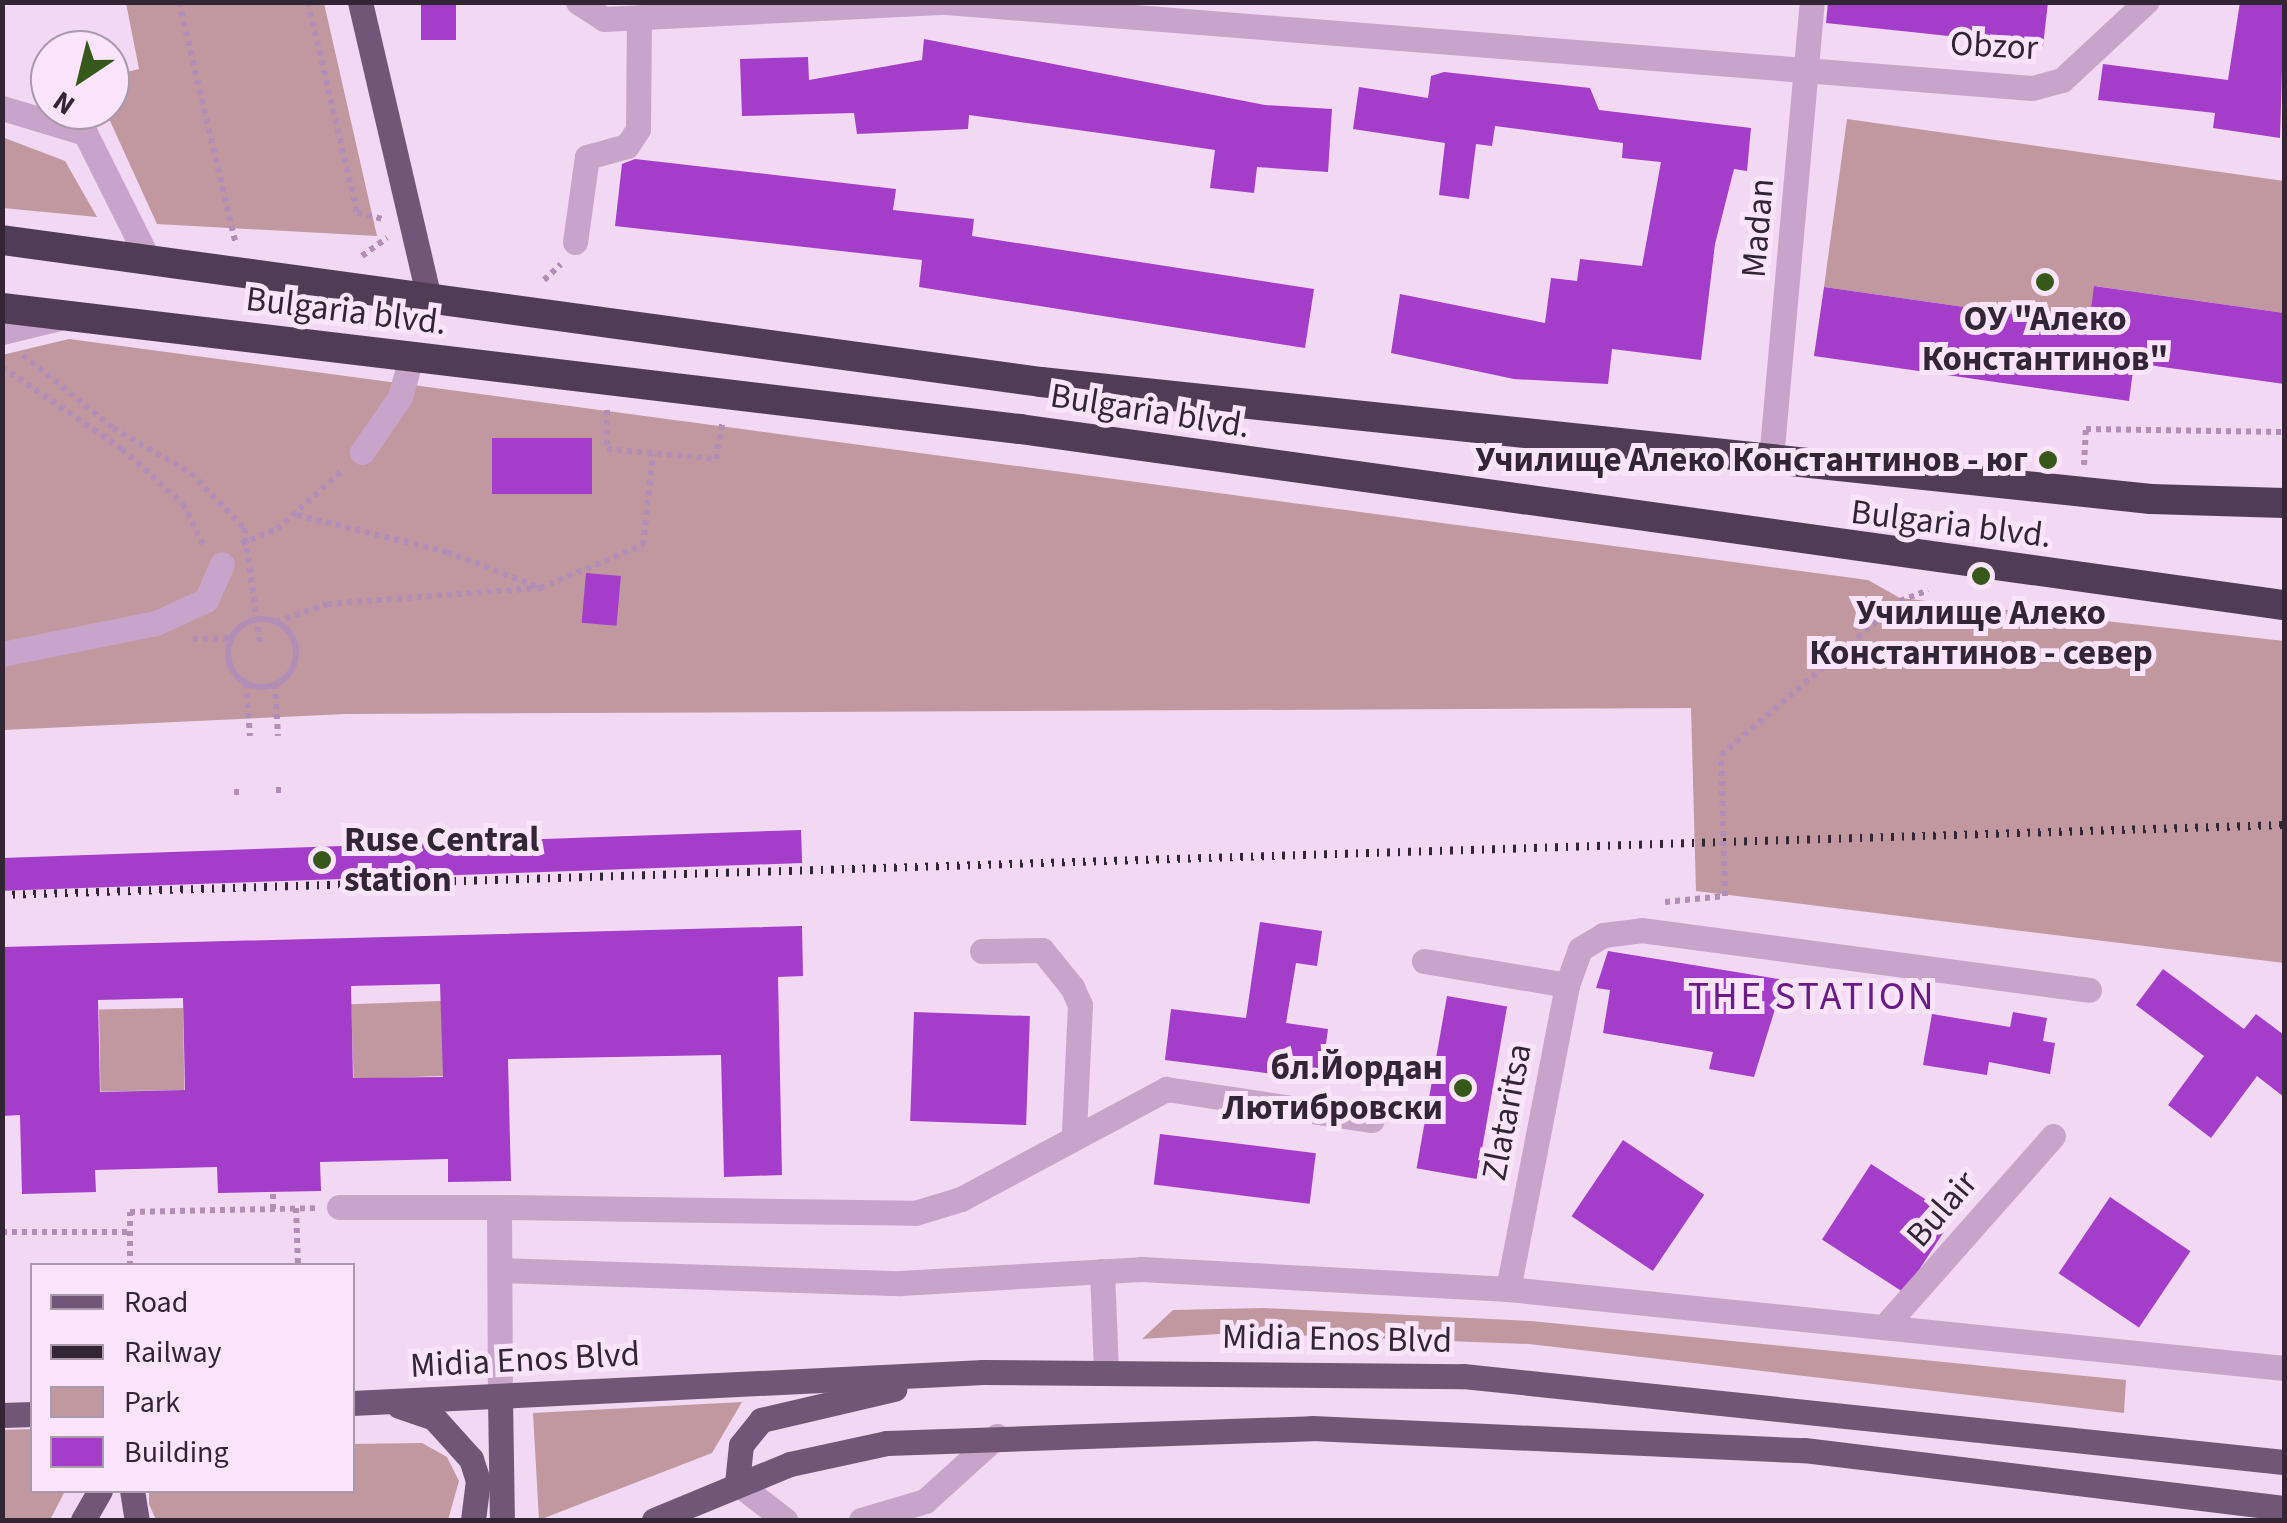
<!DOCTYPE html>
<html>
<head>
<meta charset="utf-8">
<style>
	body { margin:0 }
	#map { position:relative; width:2287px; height:1523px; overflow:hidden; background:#f2d8f2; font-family:"Source Sans 3",sans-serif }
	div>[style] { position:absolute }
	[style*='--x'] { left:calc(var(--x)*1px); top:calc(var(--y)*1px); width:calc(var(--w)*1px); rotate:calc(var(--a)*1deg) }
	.green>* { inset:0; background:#c1989f; transform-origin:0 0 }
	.building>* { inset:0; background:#a33dca; transform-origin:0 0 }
	.path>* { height:6px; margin-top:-3px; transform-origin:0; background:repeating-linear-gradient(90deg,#b28eb6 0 5px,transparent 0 10px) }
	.path>.ring { margin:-3px; padding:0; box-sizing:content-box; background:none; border:6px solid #b28eb6; border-radius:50% }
	.minor>* { height:25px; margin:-12.5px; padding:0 12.5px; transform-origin:12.5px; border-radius:12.5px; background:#c8a4ca }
	.major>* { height:25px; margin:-12.5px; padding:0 12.5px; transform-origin:12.5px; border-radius:12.5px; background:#715678 }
	.highway>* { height:30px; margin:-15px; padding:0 15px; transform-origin:15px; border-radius:15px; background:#513c56 }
	.rail>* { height:8px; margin-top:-4px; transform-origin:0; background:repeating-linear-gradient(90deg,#322635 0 2.5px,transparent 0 10.5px) }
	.path-bridge>* { height:6px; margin-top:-3px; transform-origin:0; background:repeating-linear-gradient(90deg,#b28eb6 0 5px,transparent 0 10px) }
	.dots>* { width:28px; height:28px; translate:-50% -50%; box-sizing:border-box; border:5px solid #fae4f9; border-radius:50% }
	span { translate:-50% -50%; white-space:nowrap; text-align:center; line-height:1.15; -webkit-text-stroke:10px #fae4f9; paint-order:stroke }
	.street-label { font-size:35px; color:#322635 }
	.poi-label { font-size:35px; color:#322635; font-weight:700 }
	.right { translate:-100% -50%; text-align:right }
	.left { translate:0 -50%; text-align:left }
	.quarter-label { font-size:40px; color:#691c87; letter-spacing:2.5px }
	.frame { position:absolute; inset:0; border:5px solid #322635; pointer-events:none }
	.legend { position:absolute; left:30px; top:1263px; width:325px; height:230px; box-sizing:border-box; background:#fae4f9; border:2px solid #aa98ab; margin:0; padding:12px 18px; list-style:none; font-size:30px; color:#322635 }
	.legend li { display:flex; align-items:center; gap:20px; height:50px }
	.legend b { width:50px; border:2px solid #aa98ab }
	.north { position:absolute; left:30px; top:30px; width:100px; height:100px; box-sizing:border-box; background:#fae4f9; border:2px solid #aa98ab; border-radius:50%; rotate:215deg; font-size:28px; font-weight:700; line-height:40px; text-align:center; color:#322635 }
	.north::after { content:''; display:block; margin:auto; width:35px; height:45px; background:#36581a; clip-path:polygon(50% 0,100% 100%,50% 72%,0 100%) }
</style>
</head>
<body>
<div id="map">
	<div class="green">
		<i style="clip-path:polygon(126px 3px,324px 3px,377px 236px,157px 224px,105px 110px,110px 76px,139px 69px)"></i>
		<i style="clip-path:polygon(1847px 119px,2284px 181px,2284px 313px,2095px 286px,2089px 325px,1824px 287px)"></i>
		<i style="clip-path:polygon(2px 137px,65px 161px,97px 217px,3px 208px)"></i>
		<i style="clip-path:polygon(69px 339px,1868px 580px,1900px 598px,2284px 641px,2284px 963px,1696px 891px,1691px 708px,346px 714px,3px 730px,2px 355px)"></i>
		<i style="left:441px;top:1001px;width:75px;height:90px;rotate:88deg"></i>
		<i style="left:183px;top:1008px;width:82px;height:84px;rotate:89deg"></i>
		<i style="clip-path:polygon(1264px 1308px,1531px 1321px,2126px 1380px,2124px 1413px,1529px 1344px,1234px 1333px,1142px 1339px,1173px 1310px)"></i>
		<i style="clip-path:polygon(742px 1402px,712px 1453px,539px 1520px,533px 1413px)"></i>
		<i style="clip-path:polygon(32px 1429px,32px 1490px,65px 1491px,50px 1520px,3px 1520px,3px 1430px)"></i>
		<i style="clip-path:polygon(422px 1443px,447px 1457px,459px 1481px,448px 1520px,156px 1520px,149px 1504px,149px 1491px,352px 1490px,353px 1444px)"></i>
	</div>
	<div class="building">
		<i style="left:421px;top:2px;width:35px;height:38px"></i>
		<i style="clip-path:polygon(1828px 2px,2048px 2px,2043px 46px,1826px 23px)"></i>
		<i style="clip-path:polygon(2240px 2px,2284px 2px,2280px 138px,2213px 128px,2215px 113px,2098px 100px,2103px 64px,2228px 80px)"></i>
		<i style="clip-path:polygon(924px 39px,1265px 105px,1332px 109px,1328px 172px,1257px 167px,1254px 193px,1210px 188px,1215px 150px,1114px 135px,969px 115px,968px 129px,857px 134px,854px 113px,742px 116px,740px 59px,808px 57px,809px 80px,922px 60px)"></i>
		<i style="clip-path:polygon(1444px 72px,1590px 88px,1599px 110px,1751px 128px,1747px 171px,1734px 169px,1715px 244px,1701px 360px,1612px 349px,1608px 384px,1514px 379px,1391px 353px,1400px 294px,1545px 323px,1551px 278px,1577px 281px,1580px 259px,1642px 266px,1661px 162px,1622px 158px,1623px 143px,1495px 126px,1492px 146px,1476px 144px,1469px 199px,1439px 195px,1445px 143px,1353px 129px,1359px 87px,1428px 98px,1431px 76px)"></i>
		<i style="clip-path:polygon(635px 159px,896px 189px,893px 210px,974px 219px,972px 236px,1314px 289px,1305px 348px,919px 287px,922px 260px,615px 226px,622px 164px)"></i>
		<i style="clip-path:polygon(2094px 286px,2284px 313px,2284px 384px,2134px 363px,2129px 401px,1814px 356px,1824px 287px,2089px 325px)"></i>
		<i style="left:492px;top:438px;width:100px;height:56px"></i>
		<i style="left:586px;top:573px;width:35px;height:50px;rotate:5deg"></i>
		<i style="left:801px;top:830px;width:33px;height:799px;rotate:88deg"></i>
		<i style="clip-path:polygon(1260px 922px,1322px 931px,1317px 966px,1296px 963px,1286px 1023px,1328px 1029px,1321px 1080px,1165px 1060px,1171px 1009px,1246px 1018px)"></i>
		<i style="clip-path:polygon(evenodd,802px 926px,803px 976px,778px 977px,782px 1175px,724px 1177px,721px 1055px,508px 1059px,511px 1181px,448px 1182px,448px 1159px,320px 1162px,321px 1191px,218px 1193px,217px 1167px,95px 1170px,96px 1192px,22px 1194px,20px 1115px,2px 1116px,2px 947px,802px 926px,440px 984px,443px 1077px,353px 1078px,351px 986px,440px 984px,802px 926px,183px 998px,185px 1090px,100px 1092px,98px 1000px,183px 998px)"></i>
		<i style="clip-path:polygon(1608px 951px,1784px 980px,1754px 1077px,1709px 1069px,1713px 1052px,1603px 1033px,1610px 990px,1596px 988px)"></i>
		<i style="clip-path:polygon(2163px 969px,2244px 1029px,2256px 1014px,2284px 1035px,2284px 1097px,2257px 1076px,2211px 1138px,2168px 1105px,2204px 1056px,2136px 1005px)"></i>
		<i style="left:1447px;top:996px;width:61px;height:175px;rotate:10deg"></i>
		<i style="left:914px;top:1012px;width:116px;height:109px;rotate:2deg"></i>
		<i style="clip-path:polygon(2013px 1012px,2047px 1018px,2043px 1041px,2055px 1043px,2050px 1074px,1989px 1062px,1987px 1075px,1923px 1065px,1932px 1014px,2010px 1027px)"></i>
		<i style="left:1160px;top:1134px;width:157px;height:51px;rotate:7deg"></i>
		<i style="left:1623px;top:1140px;width:98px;height:92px;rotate:34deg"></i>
		<i style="left:1871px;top:1164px;width:98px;height:90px;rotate:33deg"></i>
		<i style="left:2110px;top:1197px;width:97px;height:92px;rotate:34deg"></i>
	</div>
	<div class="path">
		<i style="--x:179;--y:2;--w:250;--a:76.8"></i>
		<i style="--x:308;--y:2;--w:217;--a:76.9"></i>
		<i style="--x:357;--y:213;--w:28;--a:13"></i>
		<i style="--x:362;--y:256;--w:31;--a:-36"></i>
		<i style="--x:544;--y:280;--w:23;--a:-43"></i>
		<i style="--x:23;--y:355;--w:116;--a:39"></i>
		<i style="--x:113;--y:428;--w:90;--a:30"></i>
		<i style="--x:191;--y:473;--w:76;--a:46.1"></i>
		<i style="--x:244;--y:528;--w:117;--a:82.1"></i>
		<i style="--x:2;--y:367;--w:145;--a:34.3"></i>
		<i style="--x:122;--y:449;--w:82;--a:42"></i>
		<i style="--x:183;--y:504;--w:45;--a:63.4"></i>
		<i style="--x:607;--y:410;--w:39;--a:90"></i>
		<i style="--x:607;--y:449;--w:109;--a:5.2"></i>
		<i style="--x:716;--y:459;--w:39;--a:-80"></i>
		<i style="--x:2084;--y:465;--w:36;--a:-87"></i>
		<i style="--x:2086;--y:429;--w:198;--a:0.9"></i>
		<i style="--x:297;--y:515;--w:154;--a:13.9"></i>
		<i style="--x:447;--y:552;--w:97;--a:21"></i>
		<i style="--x:241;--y:543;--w:39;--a:-21"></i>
		<i style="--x:277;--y:529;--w:89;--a:-41.8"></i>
		<i style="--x:1900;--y:601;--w:30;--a:-21"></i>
		<i class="ring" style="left:228px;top:619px;width:62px;height:62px"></i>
		<i style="--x:276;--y:622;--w:54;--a:-19.4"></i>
		<i style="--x:327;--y:604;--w:214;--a:-4.3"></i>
		<i style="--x:540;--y:588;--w:112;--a:-22.7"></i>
		<i style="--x:643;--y:545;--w:92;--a:-83.7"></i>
		<i style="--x:193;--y:639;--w:39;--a:-1"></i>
		<i style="--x:246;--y:683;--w:53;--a:85.7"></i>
		<i style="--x:275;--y:684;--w:52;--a:86.7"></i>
		<i style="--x:276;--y:790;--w:10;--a:0"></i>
		<i style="--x:234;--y:792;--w:9;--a:0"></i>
		<i style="--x:1665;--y:902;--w:60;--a:-5.7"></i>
		<i style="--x:296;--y:1208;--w:58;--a:88"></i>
		<i style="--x:273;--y:1209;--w:17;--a:-90"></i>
		<i style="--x:2;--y:1232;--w:128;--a:0"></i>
		<i style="--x:130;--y:1266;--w:54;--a:-90"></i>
		<i style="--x:130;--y:1212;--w:185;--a:-1.2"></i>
	</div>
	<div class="minor">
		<i style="--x:578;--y:2;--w:31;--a:33"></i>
		<i style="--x:604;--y:19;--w:341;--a:-2.9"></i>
		<i style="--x:946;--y:2;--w:1089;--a:4.53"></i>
		<i style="--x:2032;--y:88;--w:31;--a:-15"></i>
		<i style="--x:2062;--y:80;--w:115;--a:-42.9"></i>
		<i style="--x:2;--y:108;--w:87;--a:16.8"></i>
		<i style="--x:85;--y:133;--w:141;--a:63.4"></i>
		<i style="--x:575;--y:242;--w:86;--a:-82"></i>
		<i style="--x:587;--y:157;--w:41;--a:-15.4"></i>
		<i style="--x:627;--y:146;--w:20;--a:-57"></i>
		<i style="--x:638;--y:129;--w:111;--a:-89.5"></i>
		<i style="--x:2;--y:332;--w:56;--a:-13.5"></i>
		<i style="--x:362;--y:452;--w:67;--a:-55.4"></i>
		<i style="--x:400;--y:397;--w:41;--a:-74.2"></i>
		<i style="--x:1771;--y:459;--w:459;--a:-84.9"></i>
		<i style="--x:2;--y:654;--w:157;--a:-11.4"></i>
		<i style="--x:156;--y:623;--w:55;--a:-24.7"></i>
		<i style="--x:206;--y:600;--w:39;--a:-66"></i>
		<i style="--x:982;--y:951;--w:60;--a:-1"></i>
		<i style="--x:1042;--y:950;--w:48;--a:51"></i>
		<i style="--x:1072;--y:987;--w:20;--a:66"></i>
		<i style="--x:1080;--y:1005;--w:125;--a:92.7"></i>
		<i style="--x:1424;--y:961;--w:145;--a:9.5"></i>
		<i style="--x:339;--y:1207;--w:160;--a:0"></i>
		<i style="--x:499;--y:1207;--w:190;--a:89.7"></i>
		<i style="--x:499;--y:1207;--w:416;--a:0.8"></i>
		<i style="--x:915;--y:1213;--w:48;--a:-16.9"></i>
		<i style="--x:961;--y:1199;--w:233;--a:-28.2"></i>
		<i style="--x:1166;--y:1089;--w:208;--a:8.6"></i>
		<i style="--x:500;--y:1270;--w:400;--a:1.9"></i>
		<i style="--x:900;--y:1283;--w:241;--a:-3.3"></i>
		<i style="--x:1141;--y:1269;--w:368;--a:3.1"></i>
		<i style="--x:1508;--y:1289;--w:780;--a:5.81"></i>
		<i style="--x:1102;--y:1271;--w:99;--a:87.7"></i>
		<i style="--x:1508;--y:1289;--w:310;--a:-79"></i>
		<i style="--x:1567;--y:985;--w:38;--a:-70"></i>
		<i style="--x:1580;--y:949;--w:27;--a:-31"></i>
		<i style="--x:1603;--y:935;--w:38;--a:-7"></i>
		<i style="--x:1641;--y:930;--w:452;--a:7.6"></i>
		<i style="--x:1884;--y:1327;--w:255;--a:-48.5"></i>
		<i style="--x:737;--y:1483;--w:61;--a:37.6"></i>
		<i style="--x:861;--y:1520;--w:67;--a:-16.5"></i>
		<i style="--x:925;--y:1501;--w:97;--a:-42.1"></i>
	</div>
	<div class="major">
		<i style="--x:360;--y:2;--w:301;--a:76.9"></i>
		<i style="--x:500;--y:1397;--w:123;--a:89.1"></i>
		<i style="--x:352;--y:1403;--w:632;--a:-2.81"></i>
		<i style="--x:983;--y:1372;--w:480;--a:0.5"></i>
		<i style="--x:1463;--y:1376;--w:825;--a:5.98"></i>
		<i style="--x:399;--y:1406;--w:37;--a:19"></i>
		<i style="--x:434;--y:1418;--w:55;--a:47.9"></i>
		<i style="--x:471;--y:1459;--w:22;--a:72"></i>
		<i style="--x:478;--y:1480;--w:40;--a:97.1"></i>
		<i style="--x:2;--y:1415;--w:30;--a:-2"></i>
		<i style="--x:737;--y:1483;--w:38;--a:-84"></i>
		<i style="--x:741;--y:1445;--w:32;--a:-51"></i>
		<i style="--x:761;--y:1420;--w:137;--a:-13.1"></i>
		<i style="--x:132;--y:1490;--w:30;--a:81"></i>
		<i style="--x:83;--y:1520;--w:34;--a:-60"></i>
		<i style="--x:654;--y:1520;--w:147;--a:-22.4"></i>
		<i style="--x:790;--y:1464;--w:99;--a:-12.2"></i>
		<i style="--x:887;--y:1443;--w:425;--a:-2"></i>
		<i style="--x:1312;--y:1428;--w:492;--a:2.6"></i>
		<i style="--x:1804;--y:1450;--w:483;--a:6.9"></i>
	</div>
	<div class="highway">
		<i style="--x:2;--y:240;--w:1049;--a:7.78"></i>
		<i style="--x:1041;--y:382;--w:1116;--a:6.02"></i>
		<i style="--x:2151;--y:499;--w:133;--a:1.7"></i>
		<i style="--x:2;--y:308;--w:1025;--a:6.78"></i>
		<i style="--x:1020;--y:429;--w:1276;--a:7.93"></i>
	</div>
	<div class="rail">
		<i style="--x:2;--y:895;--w:2283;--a:-1.76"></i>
	</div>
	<div class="path-bridge">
		<i style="--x:1725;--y:896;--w:141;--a:-91.6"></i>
		<i style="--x:1721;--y:755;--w:236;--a:-40.7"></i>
	</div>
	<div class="dots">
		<i style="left:2045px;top:282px;background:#36581a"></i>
		<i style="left:2048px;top:460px;background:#36581a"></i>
		<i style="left:1981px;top:576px;background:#36581a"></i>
		<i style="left:322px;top:860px;background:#36581a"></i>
		<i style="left:1463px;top:1088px;background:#36581a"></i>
	</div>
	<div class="street-label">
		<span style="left:1994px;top:46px;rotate:3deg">Obzor</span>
		<span style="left:1758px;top:228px;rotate:-85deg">Madan</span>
		<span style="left:346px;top:311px;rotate:7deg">Bulgaria blvd.</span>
		<span style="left:1150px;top:411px;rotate:9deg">Bulgaria blvd.</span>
		<span style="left:1951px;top:524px;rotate:7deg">Bulgaria blvd.</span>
		<span style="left:1507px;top:1112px;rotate:-79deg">Zlataritsa</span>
		<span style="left:1942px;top:1209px;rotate:-49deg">Bulair</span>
		<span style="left:1337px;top:1339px;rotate:1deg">Midia Enos Blvd</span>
		<span style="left:525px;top:1360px;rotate:-3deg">Midia Enos Blvd</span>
	</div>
	<div class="poi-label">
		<span style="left:2045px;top:339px">ОУ "Алеко<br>Константинов"</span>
		<span class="right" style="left:2028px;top:460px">Училище Алеко Константинов - юг</span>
		<span style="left:1981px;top:633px">Училище Алеко<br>Константинов - север</span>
		<span class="left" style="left:344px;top:860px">Ruse Central<br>station</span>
		<span class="right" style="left:1443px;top:1088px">бл.Йордан<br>Лютибровски</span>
	</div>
	<div class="quarter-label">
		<span style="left:1812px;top:997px">THE STATION</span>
	</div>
	<div class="frame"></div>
	<ul class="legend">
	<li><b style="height:12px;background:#715678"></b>Road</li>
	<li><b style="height:12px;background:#322635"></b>Railway</li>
	<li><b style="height:28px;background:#c1989f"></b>Park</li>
	<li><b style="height:28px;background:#a33dca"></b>Building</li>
	</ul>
	<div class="north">N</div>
</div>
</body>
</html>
